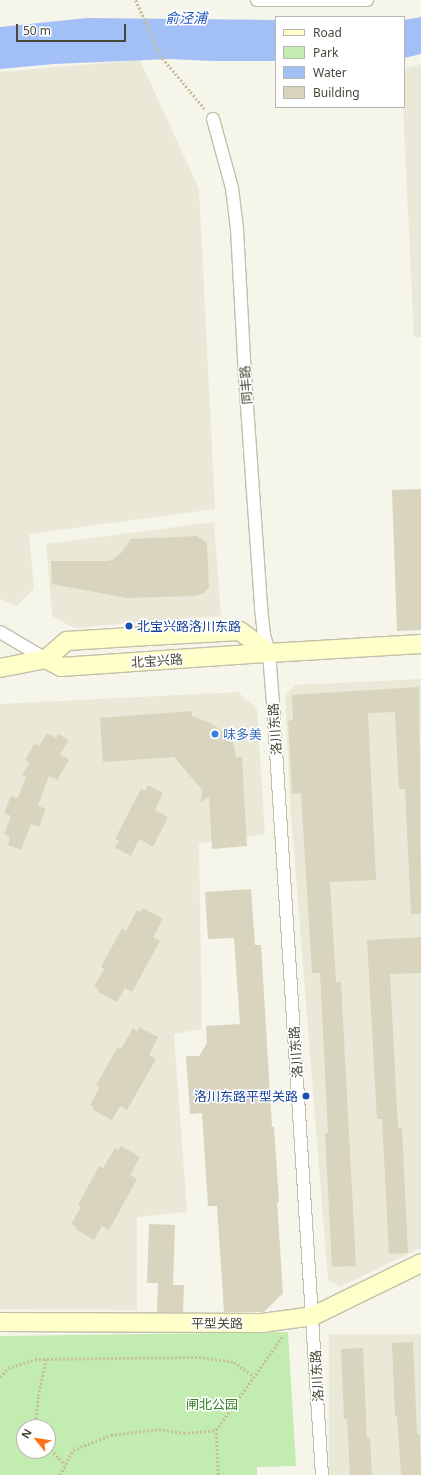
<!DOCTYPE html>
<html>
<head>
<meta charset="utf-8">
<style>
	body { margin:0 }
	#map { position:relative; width:421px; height:1475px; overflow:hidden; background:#f6f5ea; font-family:"Noto Sans","Noto Sans SC",sans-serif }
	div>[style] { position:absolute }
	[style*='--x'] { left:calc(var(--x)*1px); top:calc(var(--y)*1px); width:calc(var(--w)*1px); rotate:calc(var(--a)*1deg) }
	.residential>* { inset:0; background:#eae9d7; transform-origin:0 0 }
	.green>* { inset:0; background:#c3ecb0 }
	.water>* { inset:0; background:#a3c0f6 }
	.building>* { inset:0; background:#d8d4be }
	.path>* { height:2.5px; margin-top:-1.25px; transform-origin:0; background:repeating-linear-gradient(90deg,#c5c09b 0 2px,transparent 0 4px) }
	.roads { filter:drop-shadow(1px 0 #c2c0ab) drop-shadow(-1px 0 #c2c0ab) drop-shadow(0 1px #c2c0ab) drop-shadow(0 -1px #c2c0ab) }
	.street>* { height:12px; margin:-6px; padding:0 6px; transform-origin:6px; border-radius:6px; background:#fff }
	.secondary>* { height:18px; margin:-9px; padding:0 9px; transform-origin:9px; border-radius:9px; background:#ffffca }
	.dots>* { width:11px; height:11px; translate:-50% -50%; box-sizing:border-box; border:2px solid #fff; border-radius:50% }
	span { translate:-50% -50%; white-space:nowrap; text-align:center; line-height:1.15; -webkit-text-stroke:3px #fff; paint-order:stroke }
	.street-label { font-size:13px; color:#4a4837 }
	.transit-label { font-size:13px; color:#164399 }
	.left { translate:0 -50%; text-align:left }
	.right { translate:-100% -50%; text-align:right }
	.shop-label { font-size:13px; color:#366cbe }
	.park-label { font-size:13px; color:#328225 }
	.water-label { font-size:14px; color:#275abf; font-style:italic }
	.legend { position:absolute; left:275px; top:16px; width:130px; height:92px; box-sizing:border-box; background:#fff; border:1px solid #b7b6af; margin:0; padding:5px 7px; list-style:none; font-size:12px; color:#4a4837 }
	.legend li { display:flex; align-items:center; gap:8px; height:20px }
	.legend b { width:20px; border:1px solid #b7b6af }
	.north { position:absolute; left:16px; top:1419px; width:40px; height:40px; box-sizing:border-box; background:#fff; border:1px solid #b7b6af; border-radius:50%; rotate:300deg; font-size:11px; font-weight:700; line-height:16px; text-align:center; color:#4a4837 }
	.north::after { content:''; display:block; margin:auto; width:14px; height:18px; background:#ff7217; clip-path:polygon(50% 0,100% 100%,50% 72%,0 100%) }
	.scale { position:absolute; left:16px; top:24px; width:110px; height:18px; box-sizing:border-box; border:2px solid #4a4837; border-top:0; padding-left:5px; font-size:12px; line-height:14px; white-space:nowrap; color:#4a4837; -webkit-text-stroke:3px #fff; paint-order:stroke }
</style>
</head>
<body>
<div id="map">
	<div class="residential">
		<i style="clip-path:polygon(140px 60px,199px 189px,215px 509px,29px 534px,34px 589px,17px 606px,0 599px,0 72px)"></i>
		<i style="clip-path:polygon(421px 64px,421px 337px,414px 337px,403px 107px,404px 69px)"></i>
		<i style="clip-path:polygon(214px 522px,221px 616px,74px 628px,52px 616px,46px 544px)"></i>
		<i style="clip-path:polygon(421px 679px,421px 1248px,339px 1287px,328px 1280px,290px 802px,285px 696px,295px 685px)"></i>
		<i style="clip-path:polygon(238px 692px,257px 709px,265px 834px,199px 843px,202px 1029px,174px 1034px,187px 1212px,137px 1217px,137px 1310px,0 1309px,0 704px)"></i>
		<i style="left:421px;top:1334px;width:141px;height:92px;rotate:90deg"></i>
	</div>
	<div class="green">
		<i style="clip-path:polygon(evenodd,288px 1332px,296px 1466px,257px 1467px,257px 1475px,0 1475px,0 1336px,288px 1332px,24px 1427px,48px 1427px,48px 1451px,24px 1451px,24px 1427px)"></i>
	</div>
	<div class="water">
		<i style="clip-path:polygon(421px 17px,421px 54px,404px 58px,404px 20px)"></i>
		<i style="clip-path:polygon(87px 18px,276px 20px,276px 61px,213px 61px,169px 59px,54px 64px,0 69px,0 27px)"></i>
	</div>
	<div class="building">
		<i style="clip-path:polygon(421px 489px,421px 630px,397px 631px,392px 490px)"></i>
		<i style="clip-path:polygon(197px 536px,207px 543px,209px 587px,204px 593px,195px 596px,127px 598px,52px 584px,51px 561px,106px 561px,112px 560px,121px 553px,131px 539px)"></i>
		<i style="clip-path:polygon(419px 687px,421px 914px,411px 914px,405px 789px,399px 789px,395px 712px,368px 713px,376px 880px,330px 882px,336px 982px,341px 982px,356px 1266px,332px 1267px,325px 1133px,328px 1133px,320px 973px,312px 973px,301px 793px,292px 794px,288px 721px,293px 720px,292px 695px)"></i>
		<i style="clip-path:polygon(192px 711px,192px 716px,210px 723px,224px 732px,233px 741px,236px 757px,242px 757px,247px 846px,212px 849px,209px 797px,201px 802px,202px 790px,174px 757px,103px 762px,100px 718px)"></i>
		<i style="clip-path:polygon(47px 733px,56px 738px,58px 734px,69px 740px,60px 754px,69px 760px,57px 780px,49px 776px,38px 806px,46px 809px,39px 827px,31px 824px,21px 850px,8px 845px,10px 837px,4px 834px,11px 816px,4px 813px,11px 796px,18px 798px,26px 777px,22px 775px,30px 763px,25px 760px,35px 743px,39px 746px)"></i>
		<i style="clip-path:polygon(148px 785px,163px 793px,155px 810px,168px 817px,153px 847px,139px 839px,131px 856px,115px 848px,119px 841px,115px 839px,141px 789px,145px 791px)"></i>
		<i style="clip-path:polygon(251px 889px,255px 945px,261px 945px,272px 1127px,274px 1127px,279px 1202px,277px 1202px,283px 1293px,264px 1312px,224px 1312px,217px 1206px,208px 1206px,202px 1113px,190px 1114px,186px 1056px,199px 1056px,207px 1043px,206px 1026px,240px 1024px,234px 938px,208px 939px,205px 892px)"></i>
		<i style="clip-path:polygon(143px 908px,163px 919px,153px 937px,160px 941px,132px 992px,125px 988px,117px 1002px,97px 991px,99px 989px,94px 987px,104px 969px,101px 967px,122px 928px,126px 931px,137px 910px,141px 912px)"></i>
		<i style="clip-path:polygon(421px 937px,421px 973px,390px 974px,398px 1128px,402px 1128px,408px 1253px,389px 1254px,382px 1119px,377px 1119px,367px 940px)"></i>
		<i style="clip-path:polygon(139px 1027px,158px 1037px,149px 1055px,156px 1059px,127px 1110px,120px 1106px,112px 1120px,93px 1110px,94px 1107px,90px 1105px,100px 1087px,96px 1085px,118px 1047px,121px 1049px,133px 1028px,137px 1031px)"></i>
		<i style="clip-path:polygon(121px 1146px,140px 1157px,130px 1175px,137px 1179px,109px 1230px,102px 1226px,94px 1240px,75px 1229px,76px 1227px,71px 1224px,81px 1207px,78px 1205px,99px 1166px,103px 1168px,115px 1148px,118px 1150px)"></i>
		<i style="clip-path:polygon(149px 1224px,175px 1225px,173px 1285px,184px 1285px,183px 1312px,157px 1312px,158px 1283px,147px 1283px)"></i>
		<i style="clip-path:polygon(413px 1342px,417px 1434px,420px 1434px,421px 1475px,401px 1475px,397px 1416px,395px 1416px,392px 1343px)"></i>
		<i style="clip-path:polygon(363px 1348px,367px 1438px,370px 1437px,372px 1475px,350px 1475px,347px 1419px,344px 1419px,341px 1349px)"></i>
	</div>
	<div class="path">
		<i style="--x:136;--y:0;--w:60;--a:66.4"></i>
		<i style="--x:160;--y:55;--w:70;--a:50.2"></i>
		<i style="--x:0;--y:1377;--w:12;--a:-48"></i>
		<i style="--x:8;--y:1368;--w:28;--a:-18"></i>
		<i style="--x:35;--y:1359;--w:164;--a:-0.7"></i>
		<i style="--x:199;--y:1357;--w:35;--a:8"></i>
		<i style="--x:234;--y:1362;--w:24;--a:35"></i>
		<i style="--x:35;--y:1427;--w:31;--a:-84"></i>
		<i style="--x:38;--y:1396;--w:38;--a:-78"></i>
		<i style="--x:48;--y:1447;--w:25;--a:45"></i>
		<i style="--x:60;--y:1475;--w:28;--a:-63"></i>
		<i style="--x:73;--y:1450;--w:41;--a:-21.5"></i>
		<i style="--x:111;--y:1435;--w:48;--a:-7.1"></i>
		<i style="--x:159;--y:1429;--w:25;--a:9"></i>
		<i style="--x:184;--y:1433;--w:32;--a:-5"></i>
		<i style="--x:218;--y:1475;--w:45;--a:-92.5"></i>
		<i style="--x:216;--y:1430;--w:114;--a:-54.6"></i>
	</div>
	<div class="roads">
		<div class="street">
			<i style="--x:257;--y:0;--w:110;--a:0"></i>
			<i style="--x:213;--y:119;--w:72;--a:74.6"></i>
			<i style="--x:232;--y:188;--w:41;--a:83"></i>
			<i style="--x:237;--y:229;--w:148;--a:86.9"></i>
			<i style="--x:245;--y:377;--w:231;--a:86"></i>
			<i style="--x:261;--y:607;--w:28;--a:84"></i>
			<i style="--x:264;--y:635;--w:19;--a:74"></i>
			<i style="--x:269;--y:653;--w:50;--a:85.4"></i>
			<i style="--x:273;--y:703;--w:774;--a:86.37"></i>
			<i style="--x:0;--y:632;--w:53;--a:30.4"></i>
		</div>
		<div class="secondary">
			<i style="--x:46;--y:659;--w:17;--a:28"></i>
			<i style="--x:61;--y:667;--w:208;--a:-3.9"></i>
			<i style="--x:0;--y:668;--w:47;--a:-11.1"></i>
			<i style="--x:46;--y:659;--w:28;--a:-41"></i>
			<i style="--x:67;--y:641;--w:64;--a:-3.6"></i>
			<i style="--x:131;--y:637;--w:109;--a:-3.2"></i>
			<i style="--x:240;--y:631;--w:36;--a:37"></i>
			<i style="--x:269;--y:653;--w:152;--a:-3.4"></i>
			<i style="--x:0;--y:1322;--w:262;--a:0.2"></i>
			<i style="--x:262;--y:1323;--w:51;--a:-7.8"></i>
			<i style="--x:313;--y:1316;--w:120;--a:-26.1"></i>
		</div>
	</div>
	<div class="dots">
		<i style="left:129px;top:626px;background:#1a4fb4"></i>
		<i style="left:215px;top:734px;background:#3f7fe0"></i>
		<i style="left:306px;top:1096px;background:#1a4fb4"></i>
	</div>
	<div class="street-label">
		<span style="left:246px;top:385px;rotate:-94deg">同丰路</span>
		<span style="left:157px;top:661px;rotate:-4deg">北宝兴路</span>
		<span style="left:275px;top:729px;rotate:-94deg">洛川东路</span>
		<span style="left:296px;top:1052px;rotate:-94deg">洛川东路</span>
		<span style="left:217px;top:1323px">平型关路</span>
		<span style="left:317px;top:1376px;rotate:-93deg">洛川东路</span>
	</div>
	<div class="transit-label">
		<span class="left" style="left:137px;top:626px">北宝兴路洛川东路</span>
		<span class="right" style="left:298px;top:1096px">洛川东路平型关路</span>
	</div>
	<div class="shop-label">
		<span class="left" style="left:223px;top:734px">味多美</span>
	</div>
	<div class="park-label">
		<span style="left:212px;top:1404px">闸北公园</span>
	</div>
	<div class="water-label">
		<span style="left:186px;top:18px">俞泾浦</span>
	</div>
	<ul class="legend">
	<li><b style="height:5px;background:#ffffca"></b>Road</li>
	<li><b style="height:11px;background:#c3ecb0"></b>Park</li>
	<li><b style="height:11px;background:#a3c0f6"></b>Water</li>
	<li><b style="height:11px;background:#d8d4be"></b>Building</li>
	</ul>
	<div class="north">N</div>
	<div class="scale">50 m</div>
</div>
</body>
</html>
